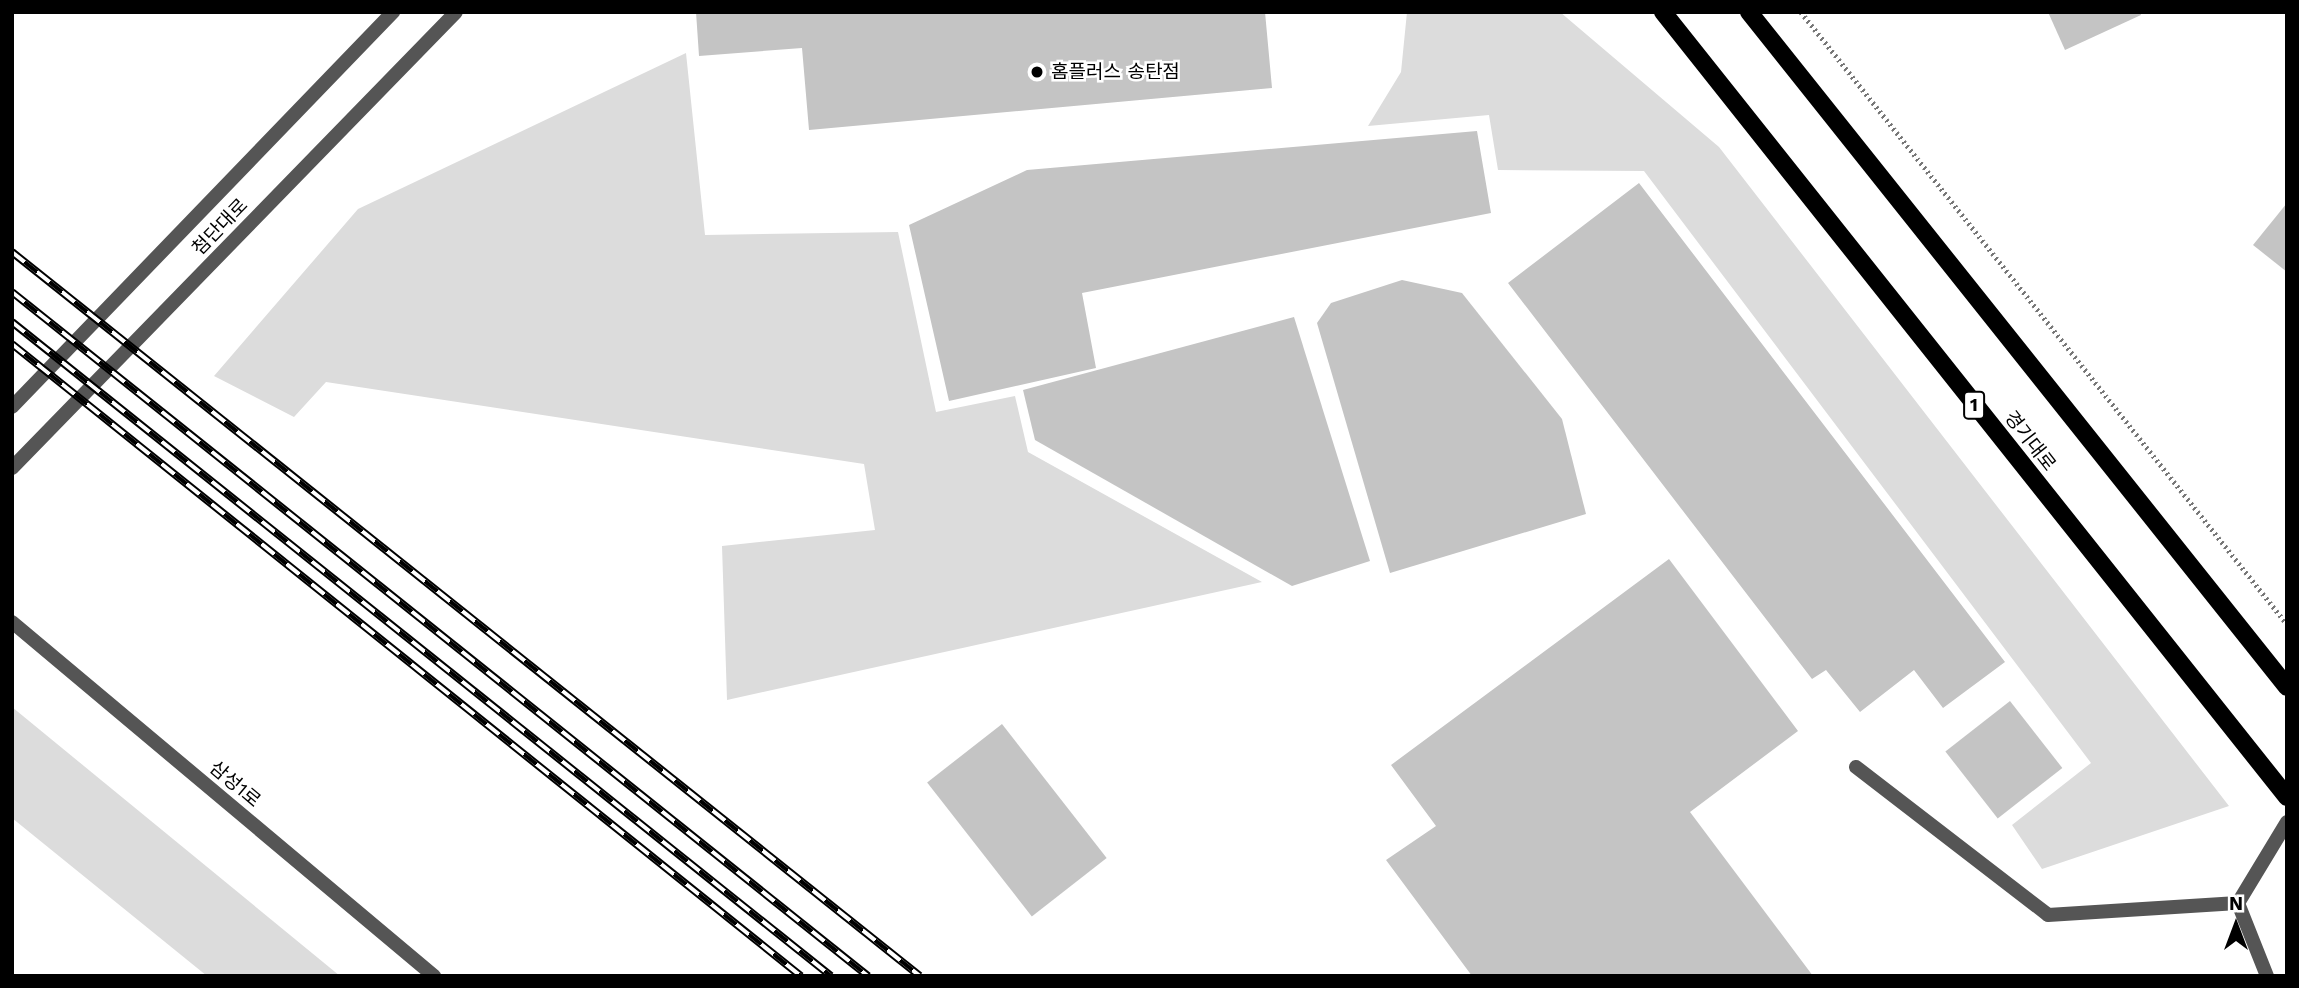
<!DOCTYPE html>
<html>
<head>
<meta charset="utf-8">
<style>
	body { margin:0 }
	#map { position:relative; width:2299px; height:988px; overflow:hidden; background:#fff; font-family:"Work Sans","Noto Sans KR",sans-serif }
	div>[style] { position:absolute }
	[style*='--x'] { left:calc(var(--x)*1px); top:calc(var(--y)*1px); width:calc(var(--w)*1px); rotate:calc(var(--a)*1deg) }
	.green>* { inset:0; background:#dcdcdc }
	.building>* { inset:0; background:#c4c4c4; transform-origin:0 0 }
	.path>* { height:4.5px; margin-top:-2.25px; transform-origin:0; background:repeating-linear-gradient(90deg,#777 0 2px,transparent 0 5.5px) }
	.service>* { height:14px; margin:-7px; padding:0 7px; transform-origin:7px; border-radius:7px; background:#555 }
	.tertiary>* { height:14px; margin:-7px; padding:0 7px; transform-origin:7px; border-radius:7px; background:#555 }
	.primary>* { height:18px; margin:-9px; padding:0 9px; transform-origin:9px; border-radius:9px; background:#000 }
	.rail>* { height:8px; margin-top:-4px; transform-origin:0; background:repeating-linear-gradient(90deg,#fff 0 16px,#000 0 32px); box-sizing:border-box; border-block:2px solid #000 }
	.dots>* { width:19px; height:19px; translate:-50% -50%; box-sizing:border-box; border:4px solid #fff; border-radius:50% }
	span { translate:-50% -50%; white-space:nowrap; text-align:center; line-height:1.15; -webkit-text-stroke:5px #fff; paint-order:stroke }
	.shield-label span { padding:2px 5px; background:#fff; border:2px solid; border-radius:5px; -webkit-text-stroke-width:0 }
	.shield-label { font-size:18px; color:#000; font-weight:700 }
	.poi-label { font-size:19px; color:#000 }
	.left { translate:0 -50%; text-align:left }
	.street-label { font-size:19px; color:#000 }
	.frame { position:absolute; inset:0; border:14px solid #000; pointer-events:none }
	.north { position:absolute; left:2201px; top:890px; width:70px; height:70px; -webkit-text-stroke:5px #fff; paint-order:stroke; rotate:0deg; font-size:19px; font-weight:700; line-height:28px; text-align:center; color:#000 }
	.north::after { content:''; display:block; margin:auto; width:24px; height:32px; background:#000; clip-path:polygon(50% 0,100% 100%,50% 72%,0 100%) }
</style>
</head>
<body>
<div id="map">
	<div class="green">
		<i style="clip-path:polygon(1407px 12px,1560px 12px,1719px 147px,2229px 806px,2042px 869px,2012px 825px,2091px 763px,1644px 171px,1498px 170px,1489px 115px,1368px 126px,1401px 72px)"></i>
		<i style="clip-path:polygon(686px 53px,705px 235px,898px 232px,936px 412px,1015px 396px,1028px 452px,1262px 582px,727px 700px,722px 546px,875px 530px,864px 464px,326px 382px,294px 417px,214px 376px,358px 209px)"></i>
		<i style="clip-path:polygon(12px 707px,340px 976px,207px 976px,12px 818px)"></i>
	</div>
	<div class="building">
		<i style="clip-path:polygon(696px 12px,1265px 12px,1272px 88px,809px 130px,802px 48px,699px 56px)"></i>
		<i style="clip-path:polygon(2048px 12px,2140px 12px,2141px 15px,2065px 50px)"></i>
		<i style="clip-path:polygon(1477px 131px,1491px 213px,1082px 293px,1096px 368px,949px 401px,909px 225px,1027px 170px)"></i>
		<i style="clip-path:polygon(1639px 183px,2005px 662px,1943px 708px,1914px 670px,1860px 712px,1826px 670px,1812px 679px,1508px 283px)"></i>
		<i style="clip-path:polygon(2287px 203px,2287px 272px,2253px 245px)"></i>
		<i style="clip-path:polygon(1402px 280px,1462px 293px,1562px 419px,1586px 514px,1390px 573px,1317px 323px,1331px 303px)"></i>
		<i style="clip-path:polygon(1294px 317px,1370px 561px,1292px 586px,1035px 440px,1023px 390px)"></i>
		<i style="clip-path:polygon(1669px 559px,1798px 731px,1690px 812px,1813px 976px,1472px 976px,1386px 860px,1436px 826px,1391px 765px)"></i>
		<i style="left:2010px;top:701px;width:85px;height:82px;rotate:52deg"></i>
		<i style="left:1002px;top:724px;width:170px;height:95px;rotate:52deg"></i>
	</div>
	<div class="path">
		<i style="--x:1801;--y:12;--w:781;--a:51.55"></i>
	</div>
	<div class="service">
		<i style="--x:1856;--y:767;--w:242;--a:37.6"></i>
		<i style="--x:2048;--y:915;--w:190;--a:-3.6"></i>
	</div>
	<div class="tertiary">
		<i style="--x:12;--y:407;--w:549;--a:-46.03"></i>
		<i style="--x:12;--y:468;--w:636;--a:-45.76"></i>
		<i style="--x:12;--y:622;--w:551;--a:39.99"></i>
		<i style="--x:2267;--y:976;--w:79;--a:-111.7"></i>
		<i style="--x:2238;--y:903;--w:95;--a:-58.8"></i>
	</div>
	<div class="primary">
		<i style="--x:1663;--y:12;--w:1003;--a:51.52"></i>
		<i style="--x:1749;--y:12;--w:863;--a:51.44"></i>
	</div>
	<div class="rail">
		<i style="--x:12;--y:252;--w:1161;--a:38.57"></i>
		<i style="--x:12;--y:292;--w:1096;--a:38.63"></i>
		<i style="--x:12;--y:322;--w:1048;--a:38.61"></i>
		<i style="--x:12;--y:344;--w:1011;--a:38.7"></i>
	</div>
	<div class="dots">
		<i style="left:1037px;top:72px;background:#000"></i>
	</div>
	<div class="shield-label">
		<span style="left:1974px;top:405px">1</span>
	</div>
	<div class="poi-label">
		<span class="left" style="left:1051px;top:72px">홈플러스 송탄점</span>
	</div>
	<div class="street-label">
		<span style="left:220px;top:227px;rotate:-46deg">첨단대로</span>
		<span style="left:2030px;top:441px;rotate:52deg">경기대로</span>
		<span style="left:235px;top:784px;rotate:40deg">삼성1로</span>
	</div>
	<div class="frame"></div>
	<div class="north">N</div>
</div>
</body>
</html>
